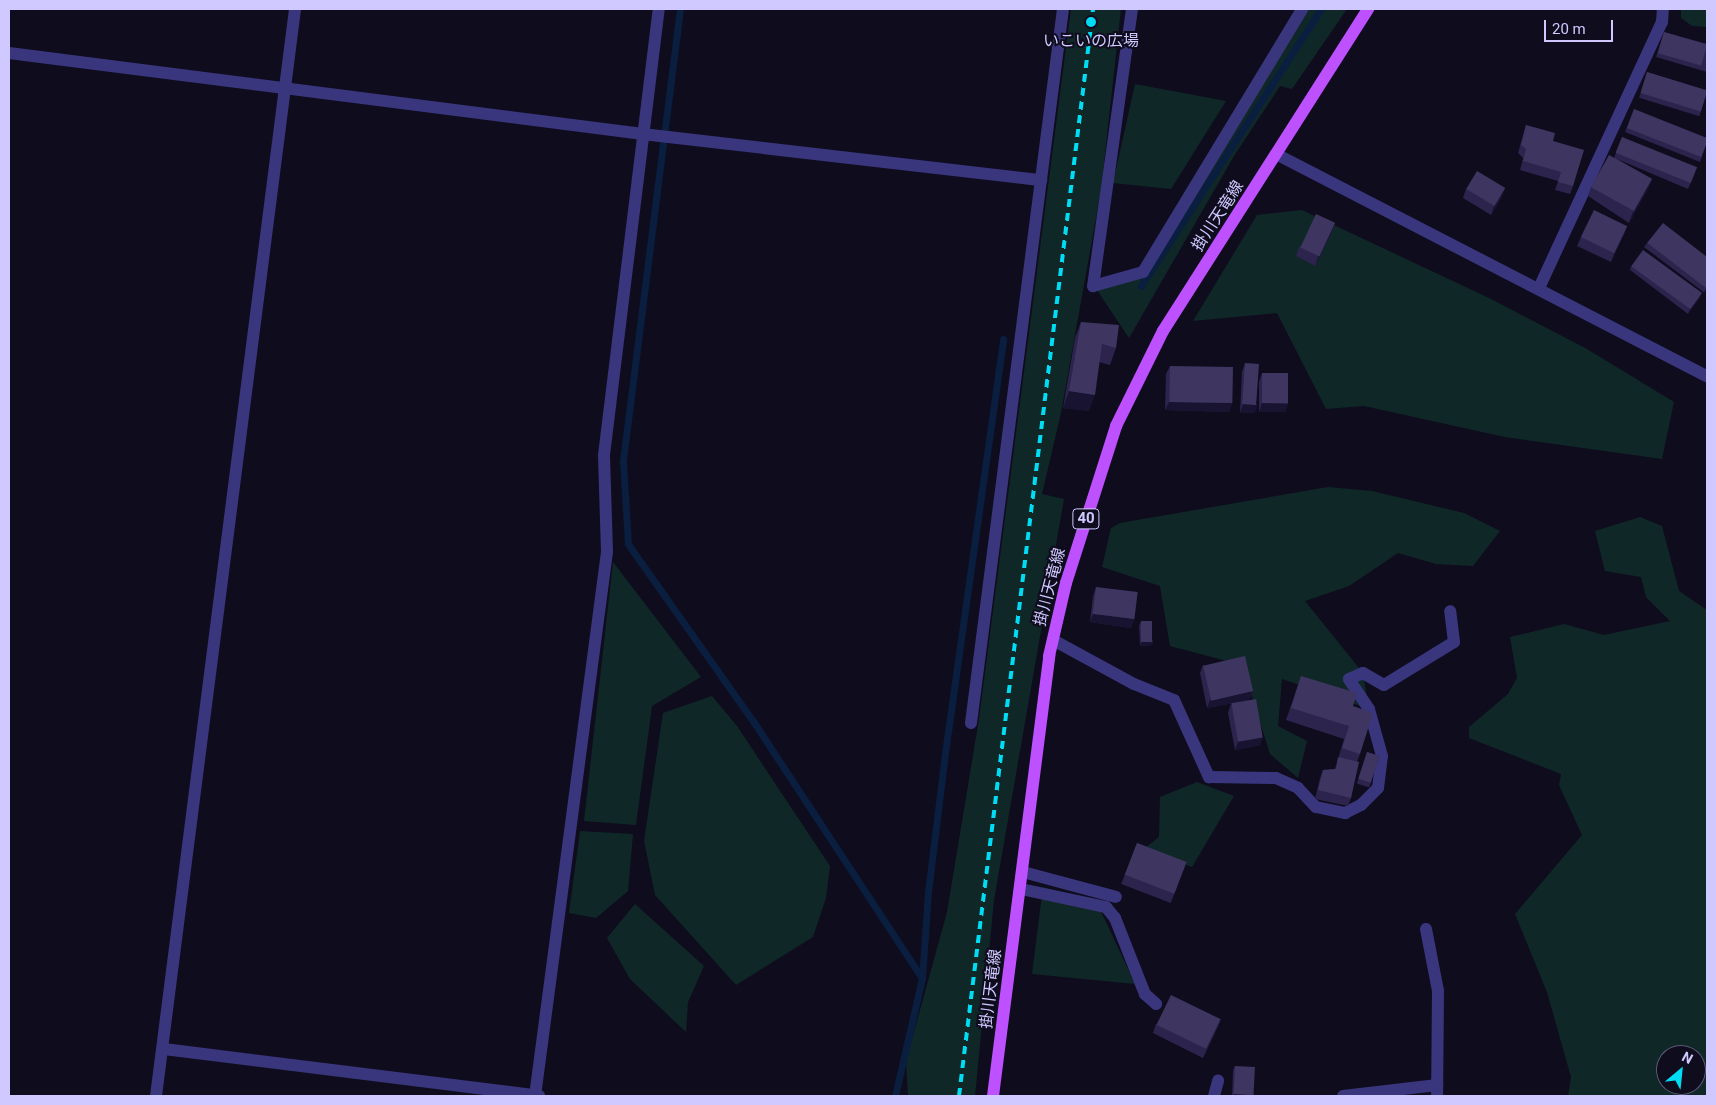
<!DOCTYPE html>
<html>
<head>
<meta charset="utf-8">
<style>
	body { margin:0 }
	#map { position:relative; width:1716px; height:1105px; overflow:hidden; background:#0f0c1e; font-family:Roboto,"Noto Sans JP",sans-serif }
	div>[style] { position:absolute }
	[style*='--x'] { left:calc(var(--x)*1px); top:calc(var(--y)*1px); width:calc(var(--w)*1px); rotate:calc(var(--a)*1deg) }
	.green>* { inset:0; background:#0f2827 }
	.stream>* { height:7px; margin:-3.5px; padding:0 3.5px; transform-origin:3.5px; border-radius:3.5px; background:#0a1e3f }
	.minor>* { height:12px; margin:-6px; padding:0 6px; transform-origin:6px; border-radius:6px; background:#39367e }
	.major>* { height:12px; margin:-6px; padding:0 6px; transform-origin:6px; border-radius:6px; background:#bd50ff }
	.rail>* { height:4px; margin-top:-2px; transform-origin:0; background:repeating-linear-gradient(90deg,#00dcf4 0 8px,transparent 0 14px) }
	.wall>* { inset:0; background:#2c244c; transform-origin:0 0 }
	.shaded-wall>* { inset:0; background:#191332 }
	.building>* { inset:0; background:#3e3660; transform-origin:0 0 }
	.dots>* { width:14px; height:14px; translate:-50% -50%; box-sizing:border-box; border:2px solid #0f0c1e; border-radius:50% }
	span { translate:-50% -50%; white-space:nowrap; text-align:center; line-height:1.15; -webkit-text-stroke:4px #0f0c1e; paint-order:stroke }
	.shield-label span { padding:1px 4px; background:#0f0c1e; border:1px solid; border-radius:4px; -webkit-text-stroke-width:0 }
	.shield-label { font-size:15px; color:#cfc9ff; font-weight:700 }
	.poi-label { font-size:16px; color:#cfc9ff }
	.street-label { font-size:16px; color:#cfc9ff }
	.frame { position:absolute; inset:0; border:10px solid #cfc9ff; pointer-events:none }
	.north { position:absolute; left:1656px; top:1045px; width:50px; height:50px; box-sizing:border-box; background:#0f0c1e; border:1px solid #5c5878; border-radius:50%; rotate:28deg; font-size:14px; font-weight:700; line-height:20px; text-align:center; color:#cfc9ff }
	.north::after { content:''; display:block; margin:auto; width:18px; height:22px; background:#00dcf4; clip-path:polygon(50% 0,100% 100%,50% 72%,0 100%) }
	.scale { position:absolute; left:1544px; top:20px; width:69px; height:22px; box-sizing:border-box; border:2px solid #cfc9ff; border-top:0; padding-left:6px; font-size:15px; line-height:18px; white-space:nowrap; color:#cfc9ff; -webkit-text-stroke:4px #0f0c1e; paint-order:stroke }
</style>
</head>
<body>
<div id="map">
	<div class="green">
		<i style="clip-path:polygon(1071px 9px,1121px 9px,1101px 190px,1061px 413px,1042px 494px,1064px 499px,994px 900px,975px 1096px,908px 1096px,906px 1061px,947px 912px,979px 719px)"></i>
		<i style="clip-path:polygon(1303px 9px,1347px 9px,1292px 89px,1280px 86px,1234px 156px,1129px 338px,1093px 284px,1143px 271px)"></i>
		<i style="clip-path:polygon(1681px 9px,1707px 9px,1707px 27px,1692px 26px,1681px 18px)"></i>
		<i style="clip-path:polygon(1135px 84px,1226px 101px,1171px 189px,1113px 183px)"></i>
		<i style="clip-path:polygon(1302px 210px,1489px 298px,1587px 349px,1674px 402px,1662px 459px,1505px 437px,1364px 406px,1326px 409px,1277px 313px,1193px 321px,1257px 215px)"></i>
		<i style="clip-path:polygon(1328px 487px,1372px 491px,1464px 513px,1500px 531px,1473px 566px,1436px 564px,1398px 553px,1349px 586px,1305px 601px,1363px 673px,1369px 709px,1282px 679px,1278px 726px,1307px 741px,1298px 778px,1270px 754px,1242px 665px,1170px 646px,1160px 586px,1102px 567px,1111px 528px,1120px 523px)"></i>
		<i style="clip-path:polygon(evenodd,1640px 517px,1662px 526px,1679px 591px,1707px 610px,1707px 1096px,1568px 1096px,1571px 1077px,1547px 992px,1515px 914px,1582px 835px,1559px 785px,1561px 774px,1469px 738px,1469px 727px,1508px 694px,1517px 678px,1510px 637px,1564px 624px,1604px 635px,1670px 621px,1646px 597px,1641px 577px,1605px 571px,1595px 531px,1640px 517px,1666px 1055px,1696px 1055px,1696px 1085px,1666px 1085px,1666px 1055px)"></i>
		<i style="clip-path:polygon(613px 562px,701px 677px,652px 706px,636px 825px,584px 821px)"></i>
		<i style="clip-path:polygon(712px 696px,737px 726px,830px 866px,826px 898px,813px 937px,736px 985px,655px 895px,644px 841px,663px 713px)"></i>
		<i style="clip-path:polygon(1197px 782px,1234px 796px,1192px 867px,1145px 848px,1159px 837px,1160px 797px)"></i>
		<i style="clip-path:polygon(580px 831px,633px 834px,628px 891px,596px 918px,569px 913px)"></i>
		<i style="clip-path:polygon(1043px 887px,1099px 907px,1135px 984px,1032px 974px)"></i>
		<i style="clip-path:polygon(635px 904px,704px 966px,688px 1002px,686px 1032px,630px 979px,607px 938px)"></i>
	</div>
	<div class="stream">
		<i style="--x:680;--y:9;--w:457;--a:97.2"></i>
		<i style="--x:623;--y:462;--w:82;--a:86.5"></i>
		<i style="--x:628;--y:544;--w:217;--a:54.8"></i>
		<i style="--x:753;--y:721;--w:308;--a:56.7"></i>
		<i style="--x:1141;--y:286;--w:330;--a:-57"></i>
		<i style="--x:895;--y:1096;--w:121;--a:-77.1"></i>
		<i style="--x:922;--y:978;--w:86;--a:-86"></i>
		<i style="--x:928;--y:892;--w:140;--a:-83"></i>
		<i style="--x:945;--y:753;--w:418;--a:-82"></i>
	</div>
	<div class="minor">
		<i style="--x:1132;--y:9;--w:280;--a:98"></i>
		<i style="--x:1093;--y:286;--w:52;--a:-15.6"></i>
		<i style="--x:1143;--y:272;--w:307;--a:-58.8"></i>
		<i style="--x:9;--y:53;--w:647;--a:7.28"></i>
		<i style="--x:651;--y:135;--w:393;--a:6.6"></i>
		<i style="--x:1276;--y:154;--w:485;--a:27.3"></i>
		<i style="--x:1539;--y:288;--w:293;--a:-65.2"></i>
		<i style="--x:1662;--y:22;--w:13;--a:-86"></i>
		<i style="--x:1053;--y:640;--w:92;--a:28.5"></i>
		<i style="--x:1134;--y:684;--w:43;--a:21.8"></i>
		<i style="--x:1174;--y:700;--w:85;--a:65.6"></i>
		<i style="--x:1209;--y:777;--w:67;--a:0.9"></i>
		<i style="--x:1276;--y:778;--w:24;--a:24"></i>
		<i style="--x:1298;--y:788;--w:26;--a:47"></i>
		<i style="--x:1316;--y:807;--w:30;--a:12"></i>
		<i style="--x:1345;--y:813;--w:18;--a:-27"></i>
		<i style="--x:1361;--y:805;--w:24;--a:-45"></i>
		<i style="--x:1378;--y:788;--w:32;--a:-83"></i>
		<i style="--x:1382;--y:756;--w:49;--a:-105.5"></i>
		<i style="--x:1369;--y:709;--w:36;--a:-124"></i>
		<i style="--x:1349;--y:679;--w:15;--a:-23"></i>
		<i style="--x:1363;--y:673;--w:24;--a:30"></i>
		<i style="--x:1384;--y:685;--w:82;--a:-31.6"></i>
		<i style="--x:1454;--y:642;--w:31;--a:-97"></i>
		<i style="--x:971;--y:723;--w:720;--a:-82.66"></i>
		<i style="--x:1023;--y:872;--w:96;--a:15"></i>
		<i style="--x:1021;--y:889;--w:87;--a:12"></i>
		<i style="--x:1106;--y:907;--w:14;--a:51"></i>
		<i style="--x:1115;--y:918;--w:82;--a:68.5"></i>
		<i style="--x:1145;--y:994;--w:15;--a:42"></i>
		<i style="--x:1426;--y:929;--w:63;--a:79"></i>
		<i style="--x:1438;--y:991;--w:105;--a:90.5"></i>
		<i style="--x:164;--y:1049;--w:378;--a:7.1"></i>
		<i style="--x:156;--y:1096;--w:1096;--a:-82.71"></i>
		<i style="--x:535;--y:1096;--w:549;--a:-82.46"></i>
		<i style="--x:607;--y:552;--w:97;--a:-91.8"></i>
		<i style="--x:604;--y:455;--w:449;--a:-83"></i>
		<i style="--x:1214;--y:1096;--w:16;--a:-75"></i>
		<i style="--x:1343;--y:1096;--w:95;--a:-6.7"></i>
	</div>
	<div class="major">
		<i style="--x:993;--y:1096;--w:444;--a:-82.7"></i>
		<i style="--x:1049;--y:656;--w:75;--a:-76.9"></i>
		<i style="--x:1066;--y:583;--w:165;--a:-72.3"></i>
		<i style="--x:1116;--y:426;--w:106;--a:-63.7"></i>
		<i style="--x:1163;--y:331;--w:382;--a:-57.5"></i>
	</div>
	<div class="rail">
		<i style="--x:959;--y:1096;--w:1095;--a:-82.97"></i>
	</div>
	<div class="wall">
		<i style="clip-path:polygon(1664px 32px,1707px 44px,1707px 72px,1656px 57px)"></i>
		<i style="left:1647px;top:72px;width:63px;height:27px;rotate:17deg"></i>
		<i style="clip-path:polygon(1634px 109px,1707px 142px,1700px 162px,1625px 132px)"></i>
		<i style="clip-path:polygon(1526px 125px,1553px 141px,1573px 186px,1570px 194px,1555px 190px,1558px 181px,1520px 170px,1523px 158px,1518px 153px)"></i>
		<i style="clip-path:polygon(1622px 137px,1695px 172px,1688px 189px,1617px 159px,1652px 179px,1649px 187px,1629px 223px,1588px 196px,1591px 187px,1614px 158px)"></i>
		<i style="clip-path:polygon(1466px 189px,1502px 197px,1491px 215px,1463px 198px)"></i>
		<i style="clip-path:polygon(1335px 223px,1332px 232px,1315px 266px,1296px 256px,1299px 247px)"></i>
		<i style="clip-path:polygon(1627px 226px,1624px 234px,1611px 262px,1577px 246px,1581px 237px)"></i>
		<i style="left:1647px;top:243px;width:75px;height:5px;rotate:37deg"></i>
		<i style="clip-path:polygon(1631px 266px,1700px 297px,1688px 314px,1630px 270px)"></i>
		<i style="clip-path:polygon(1081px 322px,1116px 348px,1110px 365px,1099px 362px,1089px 411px,1063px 408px,1075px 338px)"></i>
		<i style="clip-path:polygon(1245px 363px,1255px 413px,1240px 413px,1242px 372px)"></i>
		<i style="clip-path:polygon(1170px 366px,1232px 403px,1229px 412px,1165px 410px,1166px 374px)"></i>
		<i style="clip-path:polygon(1262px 373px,1288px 404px,1285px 412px,1259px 412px,1259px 382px)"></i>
		<i style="clip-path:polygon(1096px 587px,1134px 619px,1131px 628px,1090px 622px,1093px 596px)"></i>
		<i style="clip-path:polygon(1141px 621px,1153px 641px,1152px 645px,1140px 646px,1139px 626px)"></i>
		<i style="clip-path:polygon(1203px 665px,1253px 691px,1249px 700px,1207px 708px,1200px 673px)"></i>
		<i style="clip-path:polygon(1301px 676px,1353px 706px,1360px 754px,1357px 762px,1351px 798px,1348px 806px,1315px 799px,1320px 778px,1323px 770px,1335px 769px,1344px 739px,1286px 720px)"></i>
		<i style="clip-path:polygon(1231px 704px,1260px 745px,1235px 750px,1228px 713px)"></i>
		<i style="left:1367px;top:752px;width:13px;height:33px;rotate:18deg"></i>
		<i style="left:1137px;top:843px;width:53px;height:44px;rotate:21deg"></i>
		<i style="clip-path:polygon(1221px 1019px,1218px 1027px,1203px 1058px,1153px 1033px,1156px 1024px)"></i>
		<i style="clip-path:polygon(1235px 1066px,1254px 1095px,1254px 1096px,1232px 1096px,1233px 1070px)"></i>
	</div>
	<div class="shaded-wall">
		<i style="clip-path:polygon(1652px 179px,1649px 187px,1629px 223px,1632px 214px)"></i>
		<i style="clip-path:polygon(1505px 188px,1502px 197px,1491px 215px,1494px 206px)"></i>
		<i style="clip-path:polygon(1335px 223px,1332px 232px,1315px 266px,1318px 257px)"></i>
		<i style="clip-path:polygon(1627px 226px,1624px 234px,1611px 262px,1614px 254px)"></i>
		<i style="clip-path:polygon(1702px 293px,1700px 297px,1688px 314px,1690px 309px)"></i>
		<i style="clip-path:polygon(1069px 391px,1095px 395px,1089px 411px,1063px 408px)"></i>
		<i style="clip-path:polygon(1169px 402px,1232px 403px,1229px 412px,1165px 410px)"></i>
		<i style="clip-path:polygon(1262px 403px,1288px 404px,1285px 412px,1259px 412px)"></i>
		<i style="clip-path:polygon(1243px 404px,1258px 404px,1255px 413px,1240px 413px)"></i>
		<i style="clip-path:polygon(1093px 614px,1134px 619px,1131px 628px,1090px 622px)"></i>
		<i style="clip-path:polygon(1153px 641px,1152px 645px,1140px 646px,1141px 642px)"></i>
		<i style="clip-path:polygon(1253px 691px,1249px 700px,1207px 708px,1210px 700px)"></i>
		<i style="clip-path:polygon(1263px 737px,1260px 745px,1235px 750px,1238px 741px)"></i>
		<i style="clip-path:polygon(1221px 1019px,1218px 1027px,1203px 1058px,1207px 1049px)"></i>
		<i style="clip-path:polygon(1234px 1094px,1254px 1095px,1254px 1096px,1233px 1096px)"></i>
	</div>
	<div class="building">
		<i style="left:1664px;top:32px;width:45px;height:22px;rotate:16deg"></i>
		<i style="left:1647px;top:72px;width:63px;height:22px;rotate:17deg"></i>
		<i style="clip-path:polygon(1634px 109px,1707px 138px,1707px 142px,1701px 157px,1627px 128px)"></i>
		<i style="clip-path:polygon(1526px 125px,1555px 133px,1553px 141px,1584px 150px,1573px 186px,1558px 182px,1561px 172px,1523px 161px,1526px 149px,1521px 145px)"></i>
		<i style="left:1622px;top:137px;width:81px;height:17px;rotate:22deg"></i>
		<i style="left:1609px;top:155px;width:49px;height:37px;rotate:29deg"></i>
		<i style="left:1477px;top:171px;width:33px;height:21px;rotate:31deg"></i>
		<i style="left:1594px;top:210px;width:37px;height:30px;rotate:26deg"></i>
		<i style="left:1316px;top:214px;width:21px;height:37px;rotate:25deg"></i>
		<i style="clip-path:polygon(1663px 223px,1707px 257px,1707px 286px,1706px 288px,1647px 243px)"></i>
		<i style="left:1643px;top:250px;width:73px;height:20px;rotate:36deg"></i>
		<i style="clip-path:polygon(1081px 322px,1119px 325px,1116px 348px,1102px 344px,1095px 395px,1069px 391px)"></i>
		<i style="left:1245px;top:363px;width:14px;height:41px;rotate:4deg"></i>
		<i style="left:1170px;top:366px;width:63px;height:36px;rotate:1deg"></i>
		<i style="left:1262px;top:373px;width:26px;height:30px"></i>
		<i style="left:1096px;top:587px;width:42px;height:27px;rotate:7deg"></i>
		<i style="left:1141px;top:621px;width:11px;height:21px"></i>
		<i style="left:1245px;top:656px;width:36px;height:43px;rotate:77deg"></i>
		<i style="clip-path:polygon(1301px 676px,1357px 693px,1353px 706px,1373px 713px,1360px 754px,1342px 748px,1349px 726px,1291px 708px)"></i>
		<i style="left:1256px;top:699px;width:39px;height:25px;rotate:80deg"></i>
		<i style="left:1367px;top:752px;width:13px;height:28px;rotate:18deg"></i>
		<i style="clip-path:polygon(1338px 757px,1359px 762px,1351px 798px,1318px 790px,1323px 770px,1336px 769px)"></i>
		<i style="left:1137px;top:843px;width:53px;height:34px;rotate:21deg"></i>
		<i style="left:1171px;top:995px;width:55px;height:33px;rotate:26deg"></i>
		<i style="left:1235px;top:1066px;width:20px;height:28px;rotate:3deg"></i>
	</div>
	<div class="dots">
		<i style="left:1091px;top:22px;background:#00dcf4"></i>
	</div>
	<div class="shield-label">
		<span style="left:1086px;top:519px">40</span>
	</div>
	<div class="poi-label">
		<span style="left:1091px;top:41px">いこいの広場</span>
	</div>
	<div class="street-label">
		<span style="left:1218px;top:216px;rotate:-57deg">掛川天竜線</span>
		<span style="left:1050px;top:587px;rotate:-75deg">掛川天竜線</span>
		<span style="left:991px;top:989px;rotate:-83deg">掛川天竜線</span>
	</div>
	<div class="frame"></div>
	<div class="north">N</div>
	<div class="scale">20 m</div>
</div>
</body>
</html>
